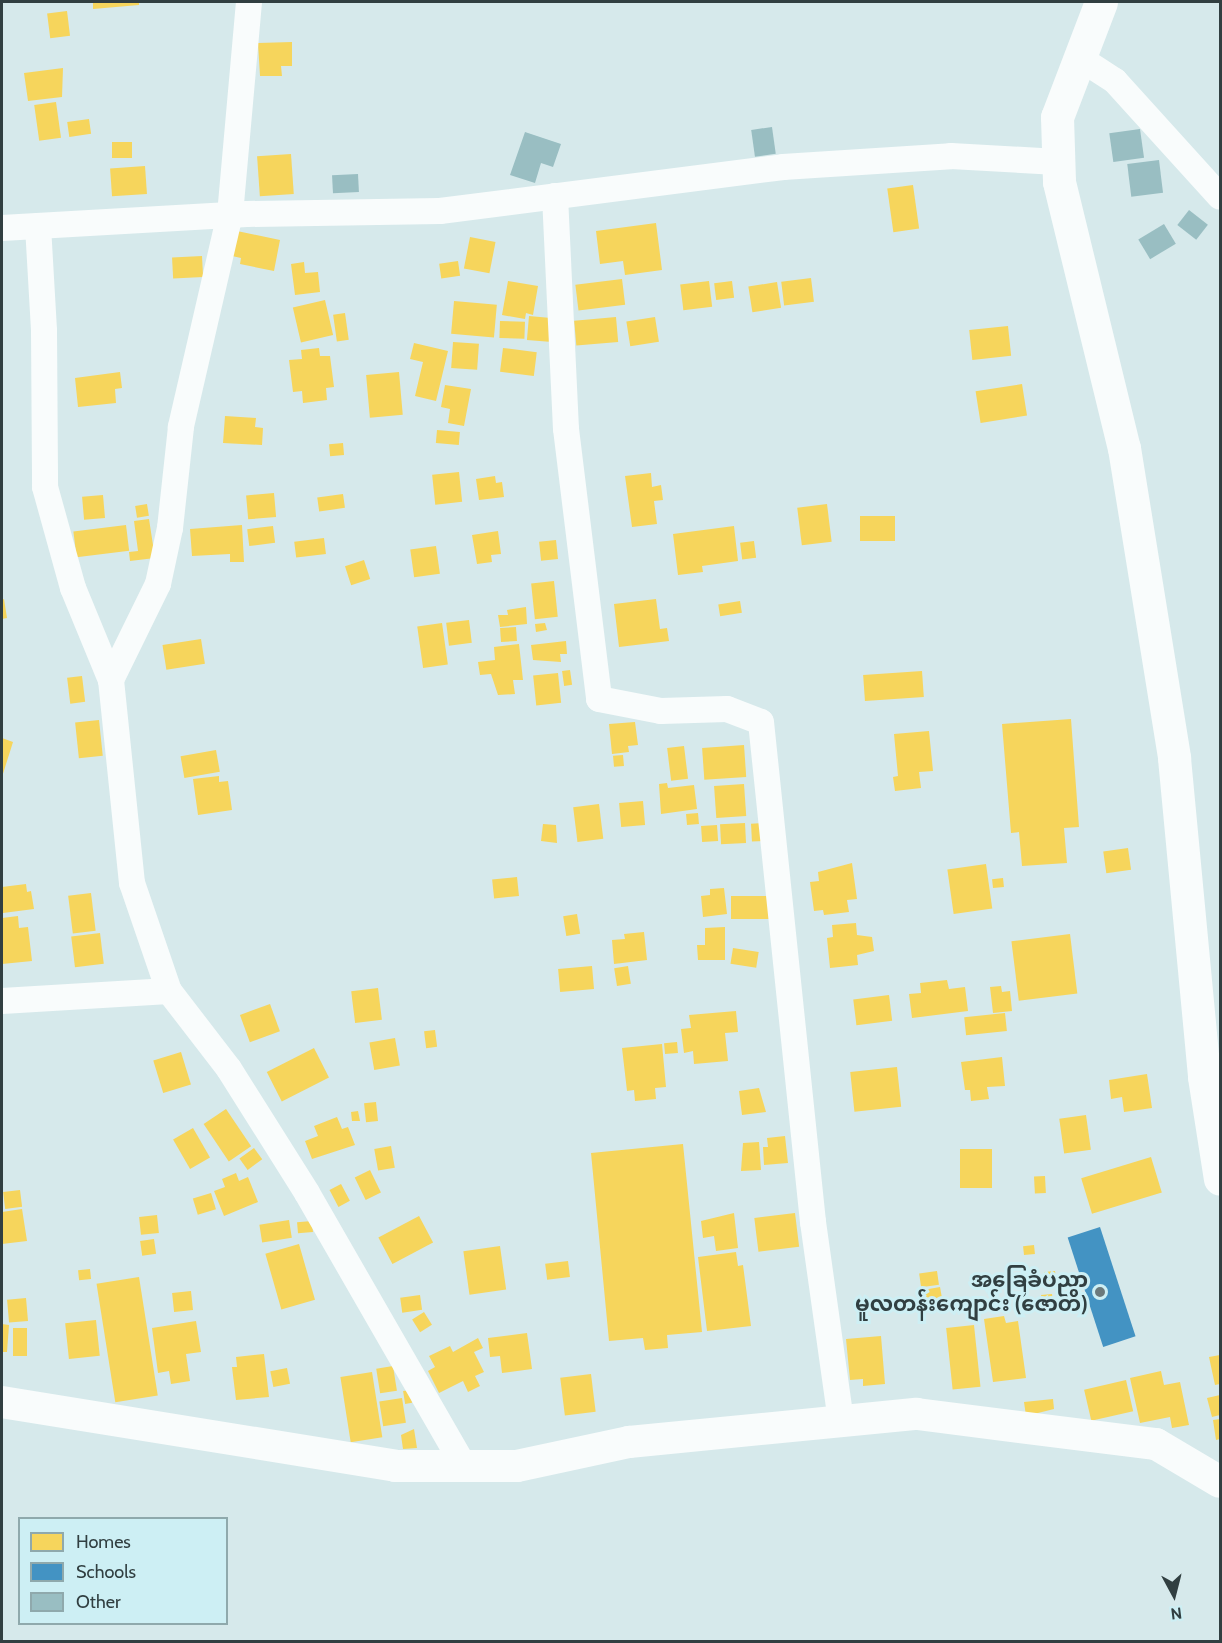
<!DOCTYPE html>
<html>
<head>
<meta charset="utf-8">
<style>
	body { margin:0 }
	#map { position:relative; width:1222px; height:1643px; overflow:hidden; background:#d6e9eb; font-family:Cabin,"Noto Sans Myanmar",sans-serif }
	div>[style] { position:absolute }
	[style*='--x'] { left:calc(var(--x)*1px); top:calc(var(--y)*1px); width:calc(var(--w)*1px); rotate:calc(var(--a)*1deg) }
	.homes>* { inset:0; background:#f6d55c; transform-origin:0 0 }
	.schools>* { inset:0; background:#4393c3; transform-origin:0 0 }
	.building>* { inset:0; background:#99bec2; transform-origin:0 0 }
	.minor>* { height:26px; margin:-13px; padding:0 13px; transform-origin:13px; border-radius:13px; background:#f9fcfc }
	.tertiary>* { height:32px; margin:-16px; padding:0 16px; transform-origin:16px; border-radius:16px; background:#f9fcfc }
	.secondary>* { height:33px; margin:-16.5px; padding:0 16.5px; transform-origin:16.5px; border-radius:16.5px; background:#f9fcfc }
	.dots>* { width:16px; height:16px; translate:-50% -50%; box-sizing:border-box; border:3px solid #cdeff4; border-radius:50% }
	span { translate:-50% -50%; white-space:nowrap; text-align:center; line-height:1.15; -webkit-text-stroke:6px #cdeff4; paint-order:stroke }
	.poi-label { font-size:21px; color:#313f41; font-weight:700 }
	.right { translate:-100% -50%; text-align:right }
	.frame { position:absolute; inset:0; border:3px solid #313f41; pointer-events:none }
	.legend { position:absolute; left:18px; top:1517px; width:210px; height:108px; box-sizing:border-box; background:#cdeff4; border:2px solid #8fa9ac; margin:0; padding:8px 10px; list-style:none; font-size:18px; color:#313f41 }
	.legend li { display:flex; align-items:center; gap:12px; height:30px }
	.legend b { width:30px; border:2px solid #8fa9ac }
	.north { position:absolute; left:1144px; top:1565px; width:60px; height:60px; -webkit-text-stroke:4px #cdeff4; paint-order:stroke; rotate:173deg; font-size:16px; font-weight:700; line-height:24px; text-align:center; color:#313f41 }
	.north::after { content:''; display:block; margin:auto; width:21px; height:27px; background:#313f41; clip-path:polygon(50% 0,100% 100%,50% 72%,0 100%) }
</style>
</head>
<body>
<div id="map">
	<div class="homes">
		<i style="clip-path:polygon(93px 2px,139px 2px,139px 5px,93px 9px)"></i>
		<i style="left:67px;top:11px;width:25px;height:20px;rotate:83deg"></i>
		<i style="clip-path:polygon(292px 42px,292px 66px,281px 66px,282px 76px,260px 76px,258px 43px)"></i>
		<i style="clip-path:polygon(63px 68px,62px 97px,28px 101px,24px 73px)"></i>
		<i style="left:56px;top:102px;width:36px;height:22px;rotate:82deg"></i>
		<i style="left:89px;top:119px;width:15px;height:22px;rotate:82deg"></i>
		<i style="left:112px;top:142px;width:20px;height:16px"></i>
		<i style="left:291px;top:154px;width:40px;height:34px;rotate:86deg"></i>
		<i style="left:145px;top:166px;width:28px;height:35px;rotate:86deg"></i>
		<i style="left:913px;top:185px;width:44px;height:26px;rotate:82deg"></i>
		<i style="clip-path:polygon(656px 223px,662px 270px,625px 275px,623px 261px,600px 264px,596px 231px)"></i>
		<i style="clip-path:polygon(237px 231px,280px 240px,274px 271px,240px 264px,241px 258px,232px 256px)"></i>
		<i style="left:470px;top:237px;width:26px;height:32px;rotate:11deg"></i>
		<i style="left:202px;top:256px;width:21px;height:30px;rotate:87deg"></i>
		<i style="left:458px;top:261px;width:15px;height:19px;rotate:82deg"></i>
		<i style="clip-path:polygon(304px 262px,305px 273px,318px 272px,320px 292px,295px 295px,291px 264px)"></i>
		<i style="left:811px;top:278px;width:24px;height:30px;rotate:83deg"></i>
		<i style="left:622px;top:279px;width:26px;height:47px;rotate:83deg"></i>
		<i style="clip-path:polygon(508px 281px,538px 286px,533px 315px,526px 313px,525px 319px,502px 315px)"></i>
		<i style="left:709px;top:281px;width:26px;height:29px;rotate:83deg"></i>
		<i style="left:732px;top:281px;width:17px;height:18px;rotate:83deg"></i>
		<i style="left:777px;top:282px;width:26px;height:29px;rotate:81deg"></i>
		<i style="left:325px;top:300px;width:36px;height:33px;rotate:77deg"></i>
		<i style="left:454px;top:301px;width:43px;height:33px;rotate:5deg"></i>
		<i style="left:345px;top:313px;width:27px;height:12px;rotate:82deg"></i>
		<i style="left:529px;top:316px;width:22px;height:24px;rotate:5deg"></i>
		<i style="left:616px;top:317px;width:25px;height:42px;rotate:85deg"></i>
		<i style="left:655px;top:317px;width:25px;height:29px;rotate:81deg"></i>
		<i style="left:500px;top:321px;width:25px;height:17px;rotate:2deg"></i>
		<i style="left:1008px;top:326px;width:30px;height:39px;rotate:84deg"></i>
		<i style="left:453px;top:342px;width:26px;height:26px;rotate:4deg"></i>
		<i style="clip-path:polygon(414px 343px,448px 351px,436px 401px,415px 396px,423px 362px,410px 359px)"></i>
		<i style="clip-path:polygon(319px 348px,320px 356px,330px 356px,334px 387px,326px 388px,327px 400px,303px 403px,302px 391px,293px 392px,289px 360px,302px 359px,301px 350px)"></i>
		<i style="left:503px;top:348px;width:34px;height:24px;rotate:7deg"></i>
		<i style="clip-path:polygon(120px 372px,122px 388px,115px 389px,116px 403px,78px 407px,75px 378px)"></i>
		<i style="left:399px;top:372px;width:43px;height:33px;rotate:85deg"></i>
		<i style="left:1022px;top:384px;width:32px;height:47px;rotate:81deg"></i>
		<i style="clip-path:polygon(445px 385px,471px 389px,464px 426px,448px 423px,450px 409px,441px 407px)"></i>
		<i style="clip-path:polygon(225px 416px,256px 418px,255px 427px,263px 428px,262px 445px,223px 443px)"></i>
		<i style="left:437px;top:430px;width:23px;height:13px;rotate:5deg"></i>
		<i style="left:343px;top:443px;width:12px;height:14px;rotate:85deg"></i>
		<i style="left:459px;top:472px;width:30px;height:27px;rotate:84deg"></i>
		<i style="clip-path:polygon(651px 473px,652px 487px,661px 485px,663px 500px,654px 501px,657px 524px,632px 527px,625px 476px)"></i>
		<i style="clip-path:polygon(495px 476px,496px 483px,502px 482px,504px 497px,479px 500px,476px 479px)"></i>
		<i style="left:274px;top:493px;width:24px;height:28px;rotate:85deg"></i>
		<i style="left:343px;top:494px;width:14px;height:26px;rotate:82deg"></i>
		<i style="left:103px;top:495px;width:23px;height:21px;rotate:85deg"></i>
		<i style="left:147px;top:504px;width:12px;height:12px;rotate:81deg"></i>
		<i style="left:827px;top:504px;width:38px;height:30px;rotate:83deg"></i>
		<i style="left:895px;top:516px;width:25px;height:35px;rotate:90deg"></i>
		<i style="clip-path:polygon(149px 519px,155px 558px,130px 561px,129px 552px,138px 551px,134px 521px)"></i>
		<i style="left:126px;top:525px;width:26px;height:53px;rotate:83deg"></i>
		<i style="clip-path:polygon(242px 525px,244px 562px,230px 562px,230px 554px,192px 556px,190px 529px)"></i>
		<i style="left:273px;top:526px;width:17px;height:26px;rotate:83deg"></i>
		<i style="clip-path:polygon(734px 526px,738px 561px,702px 566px,703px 572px,678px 575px,673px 534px)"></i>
		<i style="clip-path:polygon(498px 531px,501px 554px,491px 555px,492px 562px,477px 564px,472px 535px)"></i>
		<i style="left:324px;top:538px;width:16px;height:30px;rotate:83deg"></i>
		<i style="left:556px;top:540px;width:19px;height:17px;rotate:84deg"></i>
		<i style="left:754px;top:541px;width:17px;height:14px;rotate:83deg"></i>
		<i style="left:436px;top:546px;width:28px;height:26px;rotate:82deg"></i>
		<i style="left:364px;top:560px;width:20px;height:20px;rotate:72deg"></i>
		<i style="left:554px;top:581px;width:36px;height:23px;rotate:84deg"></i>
		<i style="clip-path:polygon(4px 599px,7px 618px,2px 619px,2px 600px)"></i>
		<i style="clip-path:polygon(656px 599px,660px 629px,667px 628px,669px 641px,619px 647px,614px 604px)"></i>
		<i style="left:740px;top:601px;width:12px;height:22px;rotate:81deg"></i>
		<i style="clip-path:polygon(526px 607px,527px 624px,500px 627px,498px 615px,508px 615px,507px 610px)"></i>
		<i style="left:469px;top:620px;width:23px;height:23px;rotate:83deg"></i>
		<i style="left:442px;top:623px;width:42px;height:25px;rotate:82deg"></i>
		<i style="clip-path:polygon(545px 623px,547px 630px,536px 632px,535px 624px)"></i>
		<i style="left:516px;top:627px;width:14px;height:16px;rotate:86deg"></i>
		<i style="left:201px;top:639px;width:25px;height:39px;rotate:81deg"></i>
		<i style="clip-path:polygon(566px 641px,567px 654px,560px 654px,561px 662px,533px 660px,531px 645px)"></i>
		<i style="clip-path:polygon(519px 644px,523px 680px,513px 680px,515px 694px,498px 695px,491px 674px,480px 675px,478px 662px,495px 660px,494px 647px)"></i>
		<i style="left:570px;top:670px;width:15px;height:8px;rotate:82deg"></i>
		<i style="left:922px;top:671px;width:26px;height:59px;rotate:86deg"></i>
		<i style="left:558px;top:673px;width:30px;height:25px;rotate:84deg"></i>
		<i style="left:82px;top:676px;width:26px;height:15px;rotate:83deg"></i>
		<i style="clip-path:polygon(1071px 719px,1079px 827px,1064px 828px,1067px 863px,1022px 866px,1019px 832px,1011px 833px,1002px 724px)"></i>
		<i style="left:99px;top:720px;width:36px;height:24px;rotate:84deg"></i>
		<i style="clip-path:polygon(635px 722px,638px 745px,628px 746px,629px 752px,612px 754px,609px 724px)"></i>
		<i style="clip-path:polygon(929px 731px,933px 771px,919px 772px,921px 788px,895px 791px,893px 777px,898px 776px,894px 734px)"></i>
		<i style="clip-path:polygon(2px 738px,13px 742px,2px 777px)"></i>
		<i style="left:744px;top:745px;width:32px;height:42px;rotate:86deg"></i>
		<i style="left:684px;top:746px;width:33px;height:17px;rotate:83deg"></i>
		<i style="left:216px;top:750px;width:22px;height:36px;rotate:80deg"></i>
		<i style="left:623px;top:755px;width:11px;height:10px;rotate:85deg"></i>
		<i style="clip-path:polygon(219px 776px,219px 782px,228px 781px,232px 810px,198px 815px,193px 779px)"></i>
		<i style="clip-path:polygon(667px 783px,668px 788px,694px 785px,697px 809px,661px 814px,659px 784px)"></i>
		<i style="left:744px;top:784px;width:32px;height:30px;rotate:86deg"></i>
		<i style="left:643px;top:801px;width:24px;height:24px;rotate:85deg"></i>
		<i style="left:599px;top:804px;width:35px;height:26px;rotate:83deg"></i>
		<i style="left:698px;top:813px;width:11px;height:12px;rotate:85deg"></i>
		<i style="left:745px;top:823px;width:20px;height:25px;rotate:87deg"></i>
		<i style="left:763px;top:823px;width:18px;height:12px;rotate:87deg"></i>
		<i style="clip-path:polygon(543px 824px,556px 825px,557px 843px,541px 841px)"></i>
		<i style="left:717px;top:825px;width:16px;height:16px;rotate:86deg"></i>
		<i style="left:1128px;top:848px;width:22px;height:25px;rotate:82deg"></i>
		<i style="clip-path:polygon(852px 863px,857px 899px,847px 900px,849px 912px,824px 915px,823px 910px,814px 911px,810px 882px,819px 881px,818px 872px)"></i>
		<i style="left:986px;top:864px;width:45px;height:39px;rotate:82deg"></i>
		<i style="left:517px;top:877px;width:19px;height:25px;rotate:84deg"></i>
		<i style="left:1003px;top:878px;width:9px;height:11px;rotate:84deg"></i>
		<i style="clip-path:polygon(26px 884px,27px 892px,31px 891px,34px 909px,3px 913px,2px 887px)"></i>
		<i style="clip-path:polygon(724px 888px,727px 914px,703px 917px,701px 896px,710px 895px,710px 889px)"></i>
		<i style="left:91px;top:893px;width:38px;height:23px;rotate:83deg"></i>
		<i style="left:771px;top:896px;width:23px;height:40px;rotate:90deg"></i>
		<i style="left:577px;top:914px;width:20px;height:14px;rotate:81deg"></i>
		<i style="clip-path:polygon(18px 916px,19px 928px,28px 927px,32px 961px,2px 964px,2px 918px)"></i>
		<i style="clip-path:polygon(856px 923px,857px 935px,872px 937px,874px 951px,857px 955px,858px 965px,830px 968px,827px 938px,833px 937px,832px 925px)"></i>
		<i style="clip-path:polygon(725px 927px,725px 960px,698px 960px,697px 945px,705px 945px,705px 928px)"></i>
		<i style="clip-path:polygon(644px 932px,647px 960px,614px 964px,612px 940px,625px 939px,624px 934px)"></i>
		<i style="left:100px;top:933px;width:31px;height:29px;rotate:83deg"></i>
		<i style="left:1070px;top:934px;width:60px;height:59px;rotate:83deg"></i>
		<i style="left:733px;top:948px;width:26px;height:16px;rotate:9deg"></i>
		<i style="left:592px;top:966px;width:23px;height:34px;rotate:85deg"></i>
		<i style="left:628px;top:966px;width:18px;height:14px;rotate:81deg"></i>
		<i style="clip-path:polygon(947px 980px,949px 989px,965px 987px,968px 1011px,912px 1018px,909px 994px,921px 993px,920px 983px)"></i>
		<i style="clip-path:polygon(1001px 986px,1002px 992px,1010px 991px,1012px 1011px,993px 1013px,990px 987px)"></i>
		<i style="left:378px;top:988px;width:32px;height:27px;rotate:83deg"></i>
		<i style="left:889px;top:995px;width:26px;height:36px;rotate:83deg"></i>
		<i style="left:270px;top:1004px;width:29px;height:32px;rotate:70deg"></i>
		<i style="clip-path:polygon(736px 1011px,738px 1032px,725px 1033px,728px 1061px,694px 1064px,693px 1051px,684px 1053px,681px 1029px,691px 1028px,689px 1015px)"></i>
		<i style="left:1005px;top:1013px;width:18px;height:41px;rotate:84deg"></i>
		<i style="left:435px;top:1030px;width:17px;height:11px;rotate:83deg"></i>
		<i style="left:395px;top:1038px;width:28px;height:26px;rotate:80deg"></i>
		<i style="left:677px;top:1042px;width:11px;height:13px;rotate:85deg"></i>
		<i style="clip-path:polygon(662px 1044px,666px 1087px,655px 1088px,656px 1099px,635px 1101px,634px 1090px,627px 1091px,622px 1048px)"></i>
		<i style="left:314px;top:1048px;width:33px;height:53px;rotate:63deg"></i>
		<i style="left:181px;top:1052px;width:34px;height:29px;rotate:73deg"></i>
		<i style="clip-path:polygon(1002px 1057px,1005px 1086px,987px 1087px,989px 1099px,971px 1101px,970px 1090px,965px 1090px,961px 1062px)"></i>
		<i style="left:897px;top:1067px;width:40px;height:47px;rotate:84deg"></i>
		<i style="clip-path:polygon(1147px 1074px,1152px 1108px,1124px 1112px,1122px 1097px,1111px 1099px,1109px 1080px)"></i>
		<i style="clip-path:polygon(759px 1088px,766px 1112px,742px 1115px,739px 1091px)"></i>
		<i style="left:376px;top:1102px;width:19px;height:12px;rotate:84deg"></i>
		<i style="left:226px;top:1109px;width:45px;height:27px;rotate:56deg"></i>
		<i style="clip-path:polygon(358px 1111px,360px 1121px,352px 1121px,351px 1112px)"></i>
		<i style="left:1086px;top:1115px;width:35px;height:27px;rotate:82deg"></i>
		<i style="clip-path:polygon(337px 1117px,342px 1129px,348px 1127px,355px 1145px,312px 1159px,305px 1141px,318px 1136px,314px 1126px)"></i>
		<i style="left:193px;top:1128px;width:34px;height:23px;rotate:60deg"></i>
		<i style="clip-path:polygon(785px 1136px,788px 1163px,764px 1165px,763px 1147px,768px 1147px,767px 1138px)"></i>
		<i style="clip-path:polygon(759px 1142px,761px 1170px,741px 1171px,743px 1143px)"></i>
		<i style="clip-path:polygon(683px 1144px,702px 1332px,667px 1335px,668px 1348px,645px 1350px,643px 1338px,609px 1341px,591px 1153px)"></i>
		<i style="left:391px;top:1146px;width:22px;height:17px;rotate:80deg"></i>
		<i style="left:254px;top:1148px;width:14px;height:18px;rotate:54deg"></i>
		<i style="left:992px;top:1149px;width:39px;height:32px;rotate:90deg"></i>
		<i style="left:1151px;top:1157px;width:37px;height:73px;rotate:73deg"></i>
		<i style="left:370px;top:1170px;width:25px;height:17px;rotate:64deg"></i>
		<i style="clip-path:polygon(236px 1173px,239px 1181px,248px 1177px,258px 1202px,224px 1216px,214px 1191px,225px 1187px,222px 1179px)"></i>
		<i style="left:1045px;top:1176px;width:17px;height:11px;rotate:87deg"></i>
		<i style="left:341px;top:1184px;width:19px;height:13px;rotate:62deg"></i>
		<i style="left:20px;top:1190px;width:17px;height:17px;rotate:83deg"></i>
		<i style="left:211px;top:1193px;width:17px;height:19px;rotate:73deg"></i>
		<i style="clip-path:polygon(22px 1209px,27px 1241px,2px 1244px,2px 1212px)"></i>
		<i style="clip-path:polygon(734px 1213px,738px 1248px,716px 1251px,714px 1236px,703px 1238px,701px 1221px)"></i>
		<i style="left:795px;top:1213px;width:34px;height:41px;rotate:83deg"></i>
		<i style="left:157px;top:1215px;width:18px;height:18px;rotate:84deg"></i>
		<i style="left:419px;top:1216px;width:30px;height:46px;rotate:62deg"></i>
		<i style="left:289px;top:1220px;width:18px;height:30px;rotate:81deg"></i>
		<i style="left:312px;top:1221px;width:11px;height:15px;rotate:85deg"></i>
		<i style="left:154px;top:1239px;width:15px;height:14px;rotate:82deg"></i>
		<i style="left:299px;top:1244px;width:58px;height:35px;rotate:74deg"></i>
		<i style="left:1034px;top:1245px;width:9px;height:11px;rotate:84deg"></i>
		<i style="left:500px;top:1246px;width:44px;height:37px;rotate:82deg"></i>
		<i style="clip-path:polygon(736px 1252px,738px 1266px,743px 1265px,751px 1326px,707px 1331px,698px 1257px)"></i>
		<i style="left:568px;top:1261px;width:16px;height:23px;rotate:83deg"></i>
		<i style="left:90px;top:1269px;width:10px;height:12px;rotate:84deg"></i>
		<i style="left:937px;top:1271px;width:14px;height:18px;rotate:82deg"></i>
		<i style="clip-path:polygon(1055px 1271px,1056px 1280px,1046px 1282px,1044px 1272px)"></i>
		<i style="left:139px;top:1277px;width:120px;height:43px;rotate:81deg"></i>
		<i style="left:940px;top:1287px;width:11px;height:17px;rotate:80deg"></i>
		<i style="left:191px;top:1291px;width:19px;height:19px;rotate:84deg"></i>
		<i style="clip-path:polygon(1052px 1294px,1053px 1304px,1043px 1306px,1041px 1295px)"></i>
		<i style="left:420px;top:1295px;width:15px;height:20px;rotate:82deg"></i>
		<i style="left:26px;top:1298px;width:23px;height:19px;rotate:85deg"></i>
		<i style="left:424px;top:1312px;width:15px;height:14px;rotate:58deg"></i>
		<i style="clip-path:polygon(1004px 1316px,1006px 1323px,1018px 1321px,1026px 1378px,993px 1382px,984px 1319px)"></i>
		<i style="left:96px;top:1320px;width:36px;height:31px;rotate:84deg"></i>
		<i style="clip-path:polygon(196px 1321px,201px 1352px,186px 1354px,190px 1381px,171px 1384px,169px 1371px,158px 1373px,152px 1328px)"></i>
		<i style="clip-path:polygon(2px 1324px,9px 1325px,7px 1352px,2px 1352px)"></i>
		<i style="left:974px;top:1325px;width:62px;height:28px;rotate:84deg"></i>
		<i style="left:13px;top:1328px;width:14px;height:28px"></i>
		<i style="clip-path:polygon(527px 1333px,532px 1369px,502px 1373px,500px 1356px,490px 1357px,488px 1338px)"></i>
		<i style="clip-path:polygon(881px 1336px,885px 1384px,863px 1386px,863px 1379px,850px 1380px,846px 1339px)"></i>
		<i style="clip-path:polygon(478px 1338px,483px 1348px,474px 1352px,484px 1372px,475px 1376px,480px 1386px,468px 1392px,463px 1381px,439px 1393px,428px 1371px,435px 1367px,429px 1356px,450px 1346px,453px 1352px)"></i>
		<i style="clip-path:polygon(264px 1354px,269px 1397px,236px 1400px,232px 1367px,237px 1367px,236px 1357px)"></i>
		<i style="clip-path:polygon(1220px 1355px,1220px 1384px,1215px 1385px,1209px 1357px)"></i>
		<i style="left:393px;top:1366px;width:25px;height:17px;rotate:81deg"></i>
		<i style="left:287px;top:1368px;width:16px;height:17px;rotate:79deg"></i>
		<i style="clip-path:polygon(1161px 1371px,1164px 1385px,1180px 1382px,1189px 1425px,1172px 1428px,1170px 1417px,1140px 1423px,1130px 1378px)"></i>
		<i style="left:372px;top:1372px;width:66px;height:32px;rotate:81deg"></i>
		<i style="left:591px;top:1374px;width:38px;height:31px;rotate:83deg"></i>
		<i style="left:1126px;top:1380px;width:32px;height:43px;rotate:77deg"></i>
		<i style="left:410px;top:1390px;width:13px;height:7px;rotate:81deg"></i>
		<i style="clip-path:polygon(1220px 1395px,1220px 1415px,1212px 1417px,1207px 1398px)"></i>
		<i style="left:402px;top:1398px;width:25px;height:23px;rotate:81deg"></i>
		<i style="clip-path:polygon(1053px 1399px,1054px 1409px,1026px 1416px,1024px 1402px)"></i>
		<i style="clip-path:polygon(1220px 1419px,1220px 1439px,1216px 1440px,1213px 1420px)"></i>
		<i style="clip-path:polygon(414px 1429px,417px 1448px,403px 1449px,401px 1435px)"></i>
	</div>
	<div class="schools">
		<i style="left:1100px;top:1227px;width:115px;height:34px;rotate:72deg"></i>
	</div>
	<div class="building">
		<i style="left:772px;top:127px;width:27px;height:21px;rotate:82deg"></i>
		<i style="left:1140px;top:129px;width:29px;height:31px;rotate:82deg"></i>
		<i style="clip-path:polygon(525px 132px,561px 144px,553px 167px,541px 163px,535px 183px,510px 175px)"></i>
		<i style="left:1159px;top:160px;width:33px;height:32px;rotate:83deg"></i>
		<i style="left:358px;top:174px;width:18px;height:26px;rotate:87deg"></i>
		<i style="left:1189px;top:210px;width:24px;height:19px;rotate:38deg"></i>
		<i style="left:1164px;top:224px;width:23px;height:30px;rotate:59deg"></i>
	</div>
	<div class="minor">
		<i style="--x:249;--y:2;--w:213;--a:95.1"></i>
		<i style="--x:230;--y:214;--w:219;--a:103"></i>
		<i style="--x:181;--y:427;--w:102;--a:96.2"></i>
		<i style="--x:170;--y:528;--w:57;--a:102.1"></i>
		<i style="--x:158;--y:584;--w:107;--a:116.1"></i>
		<i style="--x:111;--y:680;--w:204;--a:84.1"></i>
		<i style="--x:132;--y:883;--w:114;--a:71.1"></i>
		<i style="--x:169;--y:991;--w:98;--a:52.4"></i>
		<i style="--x:229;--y:1069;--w:146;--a:57.8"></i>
		<i style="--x:307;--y:1193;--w:315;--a:60.1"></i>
		<i style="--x:1078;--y:57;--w:44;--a:33"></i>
		<i style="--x:1115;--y:81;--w:156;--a:47.8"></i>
		<i style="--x:555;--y:196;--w:233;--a:87.3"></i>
		<i style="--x:566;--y:429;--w:272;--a:83"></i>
		<i style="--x:599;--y:699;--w:63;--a:11"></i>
		<i style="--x:661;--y:711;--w:66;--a:-1.7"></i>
		<i style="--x:727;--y:709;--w:36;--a:21"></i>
		<i style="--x:761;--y:722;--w:503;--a:84.06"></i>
		<i style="--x:813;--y:1222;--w:201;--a:82"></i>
		<i style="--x:38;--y:226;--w:105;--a:86.7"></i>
		<i style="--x:44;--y:331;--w:156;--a:89.6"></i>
		<i style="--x:45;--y:487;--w:105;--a:74.5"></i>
		<i style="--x:73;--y:588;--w:100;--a:67.6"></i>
		<i style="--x:2;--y:228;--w:245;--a:-3.3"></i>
		<i style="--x:247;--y:214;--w:193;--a:-0.9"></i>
		<i style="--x:440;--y:211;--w:346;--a:-7.3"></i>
		<i style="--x:783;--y:167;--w:168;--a:-3.7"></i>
		<i style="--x:951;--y:156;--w:107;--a:3.2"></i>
		<i style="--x:2;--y:1001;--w:167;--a:-3.4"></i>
	</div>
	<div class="tertiary">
		<i style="--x:2;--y:1402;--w:398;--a:9.2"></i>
		<i style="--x:395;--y:1466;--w:122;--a:0"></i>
		<i style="--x:517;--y:1466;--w:115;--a:-12.1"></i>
		<i style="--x:629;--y:1442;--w:289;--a:-5.6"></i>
		<i style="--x:917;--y:1414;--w:241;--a:7.2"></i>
		<i style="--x:1156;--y:1444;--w:74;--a:30.7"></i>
	</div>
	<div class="secondary">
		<i style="--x:1101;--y:2;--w:123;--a:110.9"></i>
		<i style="--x:1057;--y:117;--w:65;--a:88.2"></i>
		<i style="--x:1059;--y:182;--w:274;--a:76.3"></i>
		<i style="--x:1124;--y:448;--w:314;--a:80.8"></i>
		<i style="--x:1174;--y:758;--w:320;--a:84.6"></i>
		<i style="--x:1204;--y:1077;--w:103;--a:81.1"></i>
	</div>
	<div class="dots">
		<i style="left:1100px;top:1292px;background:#6b7a7c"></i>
	</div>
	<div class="poi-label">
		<span class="right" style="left:1088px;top:1292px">အခြေခံပညာ<br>မူလတန်းကျောင်း (ဇောတိ)</span>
	</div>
	<div class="frame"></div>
	<ul class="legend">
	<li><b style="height:16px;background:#f6d55c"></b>Homes</li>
	<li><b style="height:16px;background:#4393c3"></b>Schools</li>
	<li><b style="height:16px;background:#99bec2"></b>Other</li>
	</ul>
	<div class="north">N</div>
</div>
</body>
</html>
